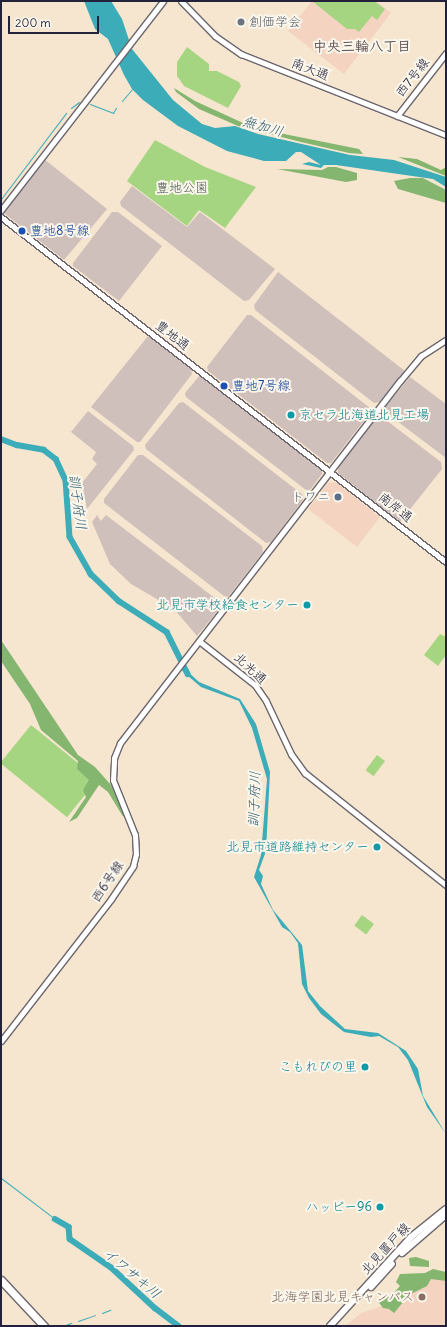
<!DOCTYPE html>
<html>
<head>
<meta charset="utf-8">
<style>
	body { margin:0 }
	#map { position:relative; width:447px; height:1327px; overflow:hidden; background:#f6e6cf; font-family:Delius,"Klee One",sans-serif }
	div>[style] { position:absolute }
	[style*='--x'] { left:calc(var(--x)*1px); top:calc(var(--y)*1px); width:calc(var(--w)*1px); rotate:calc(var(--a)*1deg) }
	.built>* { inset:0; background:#f4d3c0 }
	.industrial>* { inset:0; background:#d0c0bc }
	.green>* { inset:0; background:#a6d582; transform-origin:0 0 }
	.forest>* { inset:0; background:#84b670 }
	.water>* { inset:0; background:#3cacb9 }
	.stream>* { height:1px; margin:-0.5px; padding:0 0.5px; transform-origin:0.5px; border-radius:0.5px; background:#3cacb9 }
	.river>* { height:5.5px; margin:-2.75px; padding:0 2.75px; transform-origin:2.75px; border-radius:2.75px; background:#3cacb9 }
	.roads { filter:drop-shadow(1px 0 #6c676f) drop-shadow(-1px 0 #6c676f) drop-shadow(0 1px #6c676f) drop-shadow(0 -1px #6c676f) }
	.secondary>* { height:5px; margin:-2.5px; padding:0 2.5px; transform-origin:2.5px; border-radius:2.5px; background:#fff }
	.primary>* { height:6px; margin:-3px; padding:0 3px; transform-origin:3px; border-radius:3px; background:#fff }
	.highway>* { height:7px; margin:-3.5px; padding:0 3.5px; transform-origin:3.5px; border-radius:3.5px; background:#fff }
	.dots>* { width:11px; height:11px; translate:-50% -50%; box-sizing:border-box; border:2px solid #fbf7ec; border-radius:50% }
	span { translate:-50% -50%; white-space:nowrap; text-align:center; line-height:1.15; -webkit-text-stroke:4px #fbf7ec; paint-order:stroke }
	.worship-label { font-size:13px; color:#5b616d }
	.left { translate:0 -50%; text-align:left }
	.street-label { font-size:13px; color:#22223b }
	.park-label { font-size:13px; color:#4a5850 }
	.transit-label { font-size:13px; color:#164399 }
	.culture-label { font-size:13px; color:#0d838f }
	.right { translate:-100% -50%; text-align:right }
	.service-label { font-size:13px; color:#4e5e75 }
	.education-label { font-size:13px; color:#785e54 }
	.neighbourhood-label { font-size:14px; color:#5f4f52; font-weight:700 }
	.water-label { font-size:14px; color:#2c596d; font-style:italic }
	.frame { position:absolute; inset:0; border:2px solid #22223b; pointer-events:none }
	.scale { position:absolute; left:8px; top:16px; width:91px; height:18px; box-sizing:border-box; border:2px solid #22223b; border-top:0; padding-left:5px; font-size:12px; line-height:14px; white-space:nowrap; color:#22223b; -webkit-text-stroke:3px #fbf7ec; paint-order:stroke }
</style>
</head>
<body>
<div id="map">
	<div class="built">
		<i style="clip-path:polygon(312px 1px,376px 1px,391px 13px,344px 74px,288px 31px)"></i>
		<i style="clip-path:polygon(336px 482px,380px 517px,357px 547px,308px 509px,328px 483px)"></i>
		<i style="clip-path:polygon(431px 1277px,446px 1279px,446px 1326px,345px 1326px,361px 1313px,377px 1308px)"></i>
	</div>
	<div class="industrial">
		<i style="clip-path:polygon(44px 159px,107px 209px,64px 260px,5px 214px,4px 210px)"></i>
		<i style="clip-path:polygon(132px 186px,187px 227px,200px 212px,275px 269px,249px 300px,244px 301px,121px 206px,120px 202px)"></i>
		<i style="clip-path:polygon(112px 212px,118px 212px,162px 246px,119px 301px,73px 266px,73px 263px)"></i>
		<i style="clip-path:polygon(278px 272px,405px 371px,380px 402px,374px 403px,255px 310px,254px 305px)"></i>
		<i style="clip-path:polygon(247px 315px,251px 315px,370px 408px,370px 413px,331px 463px,327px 463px,208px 371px,207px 367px)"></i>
		<i style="clip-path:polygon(148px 336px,191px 369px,192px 374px,140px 442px,137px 442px,91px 407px)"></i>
		<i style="clip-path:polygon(199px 376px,202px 376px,322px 470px,322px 474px,310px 490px,306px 490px,186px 397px,185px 393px)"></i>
		<i style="clip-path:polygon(410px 377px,446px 404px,446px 458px,385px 412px,384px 408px)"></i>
		<i style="clip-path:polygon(183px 402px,303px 495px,303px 500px,271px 542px,266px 543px,146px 449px,145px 445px,179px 403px)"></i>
		<i style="clip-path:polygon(88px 411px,133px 446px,134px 450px,87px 509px,82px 483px,97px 464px,92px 459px,96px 452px,71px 432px)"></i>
		<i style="clip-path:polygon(377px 417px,382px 417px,441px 462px,442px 469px,400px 522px,338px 473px,338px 467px)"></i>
		<i style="clip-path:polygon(138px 455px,143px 455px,262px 546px,263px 552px,228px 597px,224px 596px,104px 503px,104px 499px)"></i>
		<i style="clip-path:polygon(97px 515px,101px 521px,106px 515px,220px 602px,220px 608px,197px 636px,174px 609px,131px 584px,110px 564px,92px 522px)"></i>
	</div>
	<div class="green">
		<i style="clip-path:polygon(312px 1px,374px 1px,385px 9px,377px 20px,372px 16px,359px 32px,355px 29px,347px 29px)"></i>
		<i style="clip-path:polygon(187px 47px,209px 64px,209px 71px,217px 71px,239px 82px,241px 86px,228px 108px,184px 86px,177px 76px,177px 62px)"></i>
		<i style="clip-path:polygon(155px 140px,205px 167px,256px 187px,225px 228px,199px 210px,187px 226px,127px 181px)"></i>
		<i style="clip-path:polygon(440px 634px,446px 637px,446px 655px,438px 666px,424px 655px)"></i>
		<i style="left:31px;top:725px;width:86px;height:49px;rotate:39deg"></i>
		<i style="left:377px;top:755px;width:10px;height:19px;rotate:37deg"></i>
		<i style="left:362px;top:915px;width:15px;height:13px;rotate:37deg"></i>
	</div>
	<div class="forest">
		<i style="clip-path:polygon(174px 88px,195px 101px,254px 128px,359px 149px,363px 154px,349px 153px,301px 142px,238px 126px,199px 109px,176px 92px)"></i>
		<i style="clip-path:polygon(398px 157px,417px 159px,441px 170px,446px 167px,446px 176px)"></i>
		<i style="clip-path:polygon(328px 167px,336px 167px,357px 173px,357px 180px,346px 182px,277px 169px,322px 170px)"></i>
		<i style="clip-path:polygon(410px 178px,423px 178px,446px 190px,446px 203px,398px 189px,394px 181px)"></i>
		<i style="clip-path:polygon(1px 640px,78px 755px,95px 767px,111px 785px,127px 820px,122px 815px,108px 792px,99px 785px,77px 818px,69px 822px,86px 797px,83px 790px,89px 780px,77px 769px,78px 761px,41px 730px,30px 704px,1px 661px)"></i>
		<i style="clip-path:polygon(416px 1257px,429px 1261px,429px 1267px,410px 1266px,409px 1258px)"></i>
		<i style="clip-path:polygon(433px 1269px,446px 1272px,446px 1281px,431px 1279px,427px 1286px,409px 1295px,394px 1313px,389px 1309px,383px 1308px,377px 1300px,383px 1296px,390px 1297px,400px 1286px,396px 1282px,400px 1274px,425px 1273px)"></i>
	</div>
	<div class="water">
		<i style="clip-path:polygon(84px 1px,111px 1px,122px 19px,132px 49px,173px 100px,202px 124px,215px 128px,235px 126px,258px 134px,350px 155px,394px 160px,446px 177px,446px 187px,433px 179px,336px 165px,324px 165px,321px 168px,302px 164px,309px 162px,321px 165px,301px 152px,296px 152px,286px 161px,264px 161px,227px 151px,178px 126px,143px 100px,132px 89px,124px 75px,108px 39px,95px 29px)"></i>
		<i style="clip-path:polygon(184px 668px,199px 682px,240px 699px,256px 724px,270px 772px,266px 851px,259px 870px,263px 876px,261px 884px,273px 910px,302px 945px,308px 991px,320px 1006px,345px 1029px,378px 1033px,406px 1051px,418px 1069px,423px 1096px,446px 1134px,427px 1107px,408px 1060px,398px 1047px,379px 1036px,371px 1037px,344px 1032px,321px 1014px,309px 998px,302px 984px,298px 943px,290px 932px,282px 927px,254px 877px,261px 855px,267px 779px,252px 728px,239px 701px,201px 687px,188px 676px,182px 670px)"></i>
	</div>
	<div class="stream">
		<i style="--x:122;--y:101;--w:16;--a:-50"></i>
		<i style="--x:90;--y:104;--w:25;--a:21"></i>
		<i style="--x:113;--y:113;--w:6;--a:-59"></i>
		<i style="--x:71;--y:108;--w:10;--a:-37"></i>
		<i style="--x:1;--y:199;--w:108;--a:-52.9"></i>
		<i style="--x:1;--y:1178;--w:68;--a:37.2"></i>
		<i style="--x:147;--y:1302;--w:1;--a:-45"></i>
		<i style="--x:102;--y:1313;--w:9;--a:-21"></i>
		<i style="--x:78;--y:1321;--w:18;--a:-19"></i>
		<i style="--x:63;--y:1326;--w:9;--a:-21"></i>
	</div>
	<div class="river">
		<i style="--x:1;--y:439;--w:17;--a:21"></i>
		<i style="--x:17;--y:445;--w:27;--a:10"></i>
		<i style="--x:44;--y:450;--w:15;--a:37"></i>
		<i style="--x:56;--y:459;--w:23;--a:65"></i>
		<i style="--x:66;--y:480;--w:57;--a:86"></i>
		<i style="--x:70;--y:537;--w:43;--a:60.4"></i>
		<i style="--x:91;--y:574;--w:39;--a:44"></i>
		<i style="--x:119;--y:601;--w:57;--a:32.9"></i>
		<i style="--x:167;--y:632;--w:47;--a:63.4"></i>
		<i style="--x:55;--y:1219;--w:16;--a:30"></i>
		<i style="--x:69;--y:1227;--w:12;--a:85"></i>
		<i style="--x:70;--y:1239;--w:51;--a:34.6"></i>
		<i style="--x:112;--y:1268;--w:59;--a:42.9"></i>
		<i style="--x:155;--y:1308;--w:30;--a:37"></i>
	</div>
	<div class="roads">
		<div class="secondary">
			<i style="--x:181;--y:1;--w:49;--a:45.8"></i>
			<i style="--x:215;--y:36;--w:32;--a:35"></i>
			<i style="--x:241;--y:54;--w:220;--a:21.6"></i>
			<i style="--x:397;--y:116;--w:80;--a:-52.1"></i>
			<i style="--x:1;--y:210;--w:264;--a:-52.2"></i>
			<i style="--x:1;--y:217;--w:563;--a:37.79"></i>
			<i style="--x:199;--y:641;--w:71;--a:38.2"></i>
			<i style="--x:255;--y:685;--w:19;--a:55"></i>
			<i style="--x:266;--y:701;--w:59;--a:64.7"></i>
			<i style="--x:291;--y:754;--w:24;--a:54"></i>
			<i style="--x:305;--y:773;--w:180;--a:38.5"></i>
			<i style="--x:1;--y:1041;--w:180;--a:-52.2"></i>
			<i style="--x:111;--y:899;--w:40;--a:-56"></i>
			<i style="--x:133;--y:866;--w:12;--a:-76"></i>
			<i style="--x:136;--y:854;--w:19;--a:-93"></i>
			<i style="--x:135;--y:835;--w:59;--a:-111.8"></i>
			<i style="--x:113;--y:780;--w:22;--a:-87"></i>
			<i style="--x:114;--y:758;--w:16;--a:-68"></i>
			<i style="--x:120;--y:743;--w:458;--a:-52.3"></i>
			<i style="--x:400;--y:381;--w:33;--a:-50"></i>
			<i style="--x:421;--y:356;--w:30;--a:-33"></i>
		</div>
		<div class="primary">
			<i style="--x:402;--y:1253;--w:58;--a:-40.8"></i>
			<i style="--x:371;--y:1287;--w:31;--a:-48"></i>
			<i style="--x:330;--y:1326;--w:120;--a:-47.7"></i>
			<i style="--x:411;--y:1237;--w:45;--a:-38.7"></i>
		</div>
		<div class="highway">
			<i style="--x:1;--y:1280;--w:63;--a:46.9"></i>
		</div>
	</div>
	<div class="dots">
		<i style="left:241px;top:22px;background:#6b7280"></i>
		<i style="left:22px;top:231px;background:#1a4fb4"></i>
		<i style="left:224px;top:386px;background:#1a4fb4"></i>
		<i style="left:291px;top:415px;background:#0f9aa8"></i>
		<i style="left:338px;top:497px;background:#5c6f8a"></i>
		<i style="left:307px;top:605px;background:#0f9aa8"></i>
		<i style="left:377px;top:847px;background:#0f9aa8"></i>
		<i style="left:365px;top:1067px;background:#0f9aa8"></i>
		<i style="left:380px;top:1207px;background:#0f9aa8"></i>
		<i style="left:422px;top:1297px;background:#8d6e63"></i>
	</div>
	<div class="worship-label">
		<span class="left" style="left:249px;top:22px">創価学会</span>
	</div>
	<div class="street-label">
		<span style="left:310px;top:70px;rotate:21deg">南大通</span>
		<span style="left:413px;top:78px;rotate:-52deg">西7号線</span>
		<span style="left:172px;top:336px;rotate:38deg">豊地通</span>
		<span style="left:395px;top:508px;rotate:38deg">南岸通</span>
		<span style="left:250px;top:669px;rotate:43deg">北光通</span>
		<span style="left:108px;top:882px;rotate:-56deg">西6号線</span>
		<span style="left:386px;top:1249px;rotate:-47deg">北見置戸線</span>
	</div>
	<div class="park-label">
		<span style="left:182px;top:188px">豊地公園</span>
	</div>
	<div class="transit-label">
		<span class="left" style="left:30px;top:231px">豊地8号線</span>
		<span class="left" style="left:232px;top:386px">豊地7号線</span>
	</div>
	<div class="culture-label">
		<span class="left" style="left:299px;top:415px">京セラ北海道北見工場</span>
		<span class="right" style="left:299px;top:605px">北見市学校給食センター</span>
		<span class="right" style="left:369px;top:847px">北見市道路維持センター</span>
		<span class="right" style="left:357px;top:1067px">こもれびの里</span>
		<span class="right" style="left:372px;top:1207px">ハッピー96</span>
	</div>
	<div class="service-label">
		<span class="right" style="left:330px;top:497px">トワニ</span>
	</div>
	<div class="education-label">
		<span class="right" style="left:414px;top:1297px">北海学園北見キャンパス</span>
	</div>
	<div class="neighbourhood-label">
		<span style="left:362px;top:46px">中央三輪八丁目</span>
	</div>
	<div class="water-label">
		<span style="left:263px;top:126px;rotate:16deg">無加川</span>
		<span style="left:78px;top:502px;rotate:82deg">訓子府川</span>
		<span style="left:254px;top:799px;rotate:-88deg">訓子府川</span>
		<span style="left:132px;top:1273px;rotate:40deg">イワサキ川</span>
	</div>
	<div class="frame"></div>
	<div class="scale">200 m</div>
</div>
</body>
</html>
